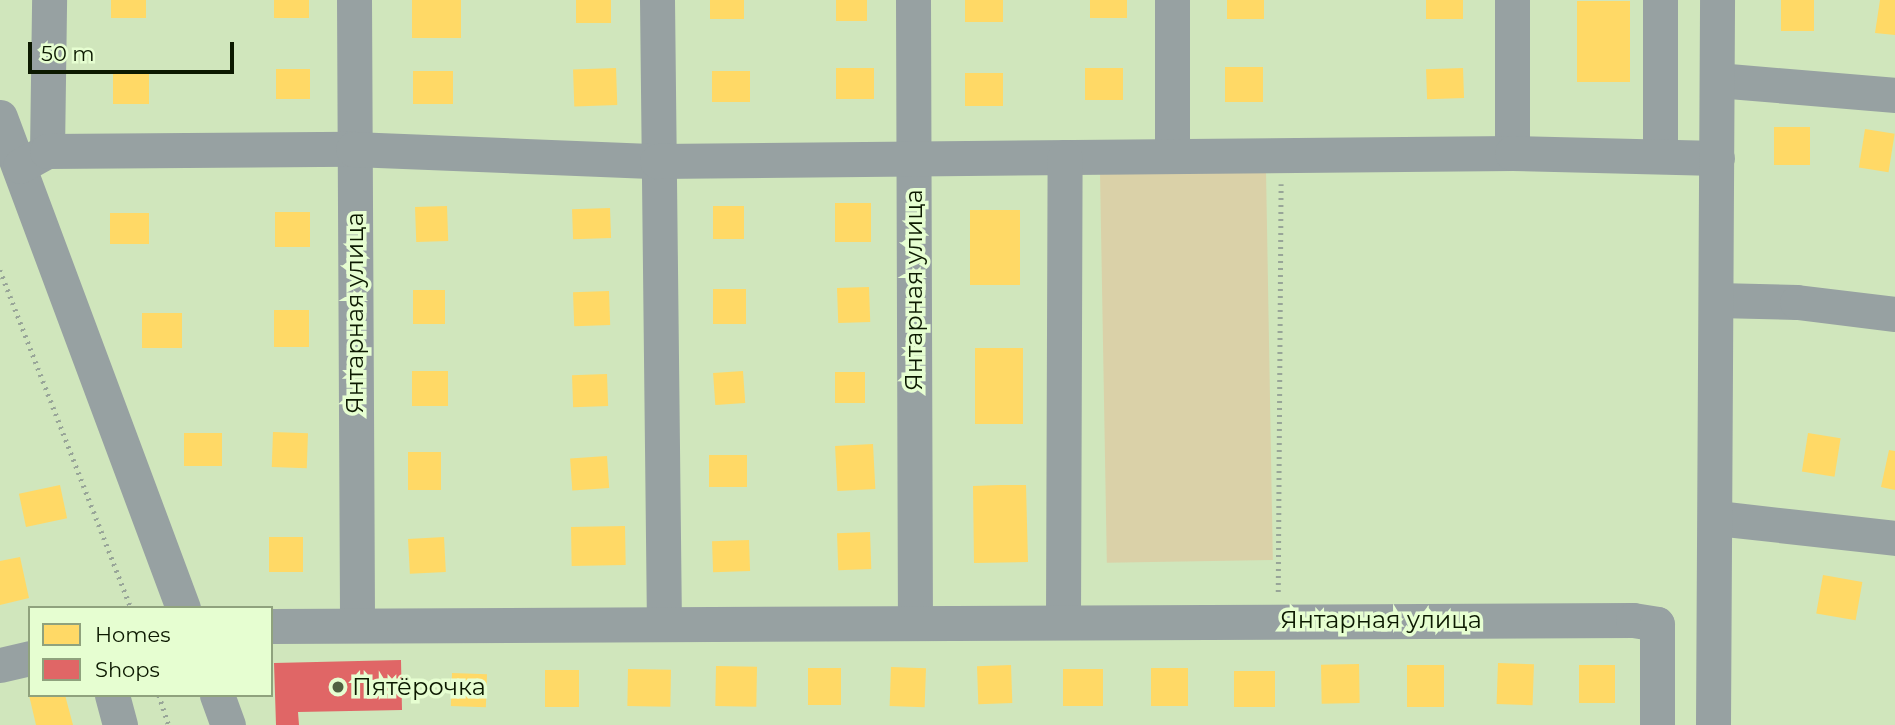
<!DOCTYPE html>
<html>
<head>
<meta charset="utf-8">
<style>
	body { margin:0 }
	#map { position:relative; width:1895px; height:725px; overflow:hidden; background:#d0e6bc; font-family:Montserrat,sans-serif }
	div>[style] { position:absolute }
	[style*='--x'] { left:calc(var(--x)*1px); top:calc(var(--y)*1px); width:calc(var(--w)*1px); rotate:calc(var(--a)*1deg) }
	.green>* { inset:0; background:#dad1a8; transform-origin:0 0 }
	.homes>* { inset:0; background:#ffd966; transform-origin:0 0 }
	.shops>* { inset:0; background:#e06666 }
	.path>* { height:4.5px; margin-top:-2.25px; transform-origin:0; background:repeating-linear-gradient(90deg,#98a598 0 2px,transparent 0 7px) }
	.minor>* { height:35px; margin:-17.5px; padding:0 17.5px; transform-origin:17.5px; border-radius:17.5px; background:#97a1a2 }
	.dots>* { width:19px; height:19px; translate:-50% -50%; box-sizing:border-box; border:4px solid #e6fed1; border-radius:50% }
	span { translate:-50% -50%; white-space:nowrap; text-align:center; line-height:1.15; -webkit-text-stroke:7px #e6fed1; paint-order:stroke }
	.street-label { font-size:24px; color:#0c1900 }
	.poi-label { font-size:24px; color:#0c1900 }
	.left { translate:0 -50%; text-align:left }
	.legend { position:absolute; left:28px; top:606px; width:245px; height:91px; box-sizing:border-box; background:#e6fed1; border:2px solid #8fa27d; margin:0; padding:9px 12px; list-style:none; font-size:21px; color:#0c1900 }
	.legend li { display:flex; align-items:center; gap:14px; height:35px }
	.legend b { width:35px; border:2px solid #8fa27d }
	.scale { position:absolute; left:28px; top:42px; width:206px; height:32px; box-sizing:border-box; border:4px solid #0c1900; border-top:0; padding-left:9px; font-size:21px; line-height:24px; white-space:nowrap; color:#0c1900; -webkit-text-stroke:5px #e6fed1; paint-order:stroke }
</style>
</head>
<body>
<div id="map">
	<div class="green">
		<i style="left:1266px;top:170px;width:390px;height:166px;rotate:89deg"></i>
	</div>
	<div class="homes">
		<i style="left:111px;top:0;width:35px;height:18px"></i>
		<i style="left:274px;top:0;width:35px;height:18px"></i>
		<i style="left:412px;top:0;width:49px;height:38px"></i>
		<i style="left:576px;top:0;width:35px;height:23px"></i>
		<i style="left:710px;top:0;width:34px;height:19px"></i>
		<i style="left:836px;top:0;width:31px;height:21px"></i>
		<i style="left:965px;top:0;width:38px;height:22px"></i>
		<i style="left:1090px;top:0;width:37px;height:18px"></i>
		<i style="left:1227px;top:0;width:37px;height:19px"></i>
		<i style="left:1426px;top:0;width:37px;height:19px"></i>
		<i style="left:1781px;top:0;width:33px;height:31px"></i>
		<i style="clip-path:polygon(1880px 0,1895px 0,1895px 35px,1875px 33px)"></i>
		<i style="left:1577px;top:1px;width:53px;height:81px"></i>
		<i style="left:1263px;top:67px;width:35px;height:38px;rotate:90deg"></i>
		<i style="left:616px;top:68px;width:37px;height:43px;rotate:88deg"></i>
		<i style="left:836px;top:68px;width:38px;height:31px"></i>
		<i style="left:1123px;top:68px;width:32px;height:38px;rotate:90deg"></i>
		<i style="left:1463px;top:68px;width:30px;height:37px;rotate:88deg"></i>
		<i style="left:276px;top:69px;width:34px;height:30px"></i>
		<i style="left:113px;top:71px;width:36px;height:33px"></i>
		<i style="left:453px;top:71px;width:33px;height:40px;rotate:90deg"></i>
		<i style="left:712px;top:71px;width:38px;height:31px"></i>
		<i style="left:1003px;top:73px;width:33px;height:38px;rotate:90deg"></i>
		<i style="left:1774px;top:127px;width:36px;height:38px"></i>
		<i style="left:1865px;top:129px;width:30px;height:39px;rotate:9deg"></i>
		<i style="left:835px;top:203px;width:36px;height:39px"></i>
		<i style="left:447px;top:206px;width:35px;height:32px;rotate:88deg"></i>
		<i style="left:744px;top:206px;width:33px;height:31px;rotate:90deg"></i>
		<i style="left:610px;top:208px;width:30px;height:38px;rotate:88deg"></i>
		<i style="left:970px;top:210px;width:50px;height:75px"></i>
		<i style="left:275px;top:212px;width:35px;height:35px"></i>
		<i style="left:110px;top:213px;width:39px;height:31px"></i>
		<i style="left:869px;top:287px;width:35px;height:32px;rotate:88deg"></i>
		<i style="left:713px;top:289px;width:33px;height:35px"></i>
		<i style="left:413px;top:290px;width:32px;height:34px"></i>
		<i style="left:609px;top:291px;width:34px;height:36px;rotate:88deg"></i>
		<i style="left:274px;top:310px;width:35px;height:37px"></i>
		<i style="left:142px;top:313px;width:40px;height:35px"></i>
		<i style="left:1023px;top:348px;width:76px;height:48px;rotate:90deg"></i>
		<i style="left:448px;top:371px;width:35px;height:36px;rotate:90deg"></i>
		<i style="left:743px;top:371px;width:32px;height:30px;rotate:86deg"></i>
		<i style="left:835px;top:372px;width:30px;height:31px"></i>
		<i style="left:607px;top:374px;width:32px;height:35px;rotate:88deg"></i>
		<i style="left:273px;top:432px;width:35px;height:35px;rotate:2deg"></i>
		<i style="left:184px;top:433px;width:38px;height:33px"></i>
		<i style="left:1808px;top:433px;width:33px;height:39px;rotate:9deg"></i>
		<i style="left:873px;top:444px;width:45px;height:38px;rotate:87deg"></i>
		<i style="clip-path:polygon(1889px 450px,1895px 451px,1895px 490px,1881px 487px)"></i>
		<i style="left:408px;top:452px;width:33px;height:38px"></i>
		<i style="left:709px;top:455px;width:38px;height:32px"></i>
		<i style="left:607px;top:456px;width:32px;height:37px;rotate:86deg"></i>
		<i style="left:60px;top:485px;width:34px;height:42px;rotate:78deg"></i>
		<i style="clip-path:polygon(1000px 485px,1026px 485px,1028px 562px,974px 563px,973px 486px)"></i>
		<i style="left:625px;top:526px;width:39px;height:54px;rotate:89deg"></i>
		<i style="left:870px;top:532px;width:37px;height:33px;rotate:88deg"></i>
		<i style="left:269px;top:537px;width:34px;height:35px"></i>
		<i style="left:444px;top:537px;width:35px;height:36px;rotate:87deg"></i>
		<i style="left:749px;top:540px;width:31px;height:37px;rotate:88deg"></i>
		<i style="clip-path:polygon(20px 557px,29px 598px,0 605px,0 561px)"></i>
		<i style="left:1823px;top:575px;width:40px;height:39px;rotate:10deg"></i>
		<i style="left:1498px;top:663px;width:36px;height:41px;rotate:2deg"></i>
		<i style="left:1359px;top:664px;width:39px;height:38px;rotate:89deg"></i>
		<i style="left:1011px;top:665px;width:38px;height:34px;rotate:88deg"></i>
		<i style="left:1407px;top:665px;width:37px;height:42px"></i>
		<i style="left:1579px;top:665px;width:36px;height:38px"></i>
		<i style="left:716px;top:666px;width:41px;height:40px;rotate:1deg"></i>
		<i style="left:891px;top:667px;width:35px;height:39px;rotate:2deg"></i>
		<i style="left:808px;top:668px;width:33px;height:37px"></i>
		<i style="left:1151px;top:668px;width:37px;height:38px"></i>
		<i style="left:628px;top:669px;width:43px;height:37px;rotate:1deg"></i>
		<i style="left:1063px;top:669px;width:40px;height:37px"></i>
		<i style="left:545px;top:670px;width:34px;height:37px"></i>
		<i style="left:1234px;top:671px;width:41px;height:36px"></i>
		<i style="left:452px;top:673px;width:35px;height:33px;rotate:2deg"></i>
		<i style="clip-path:polygon(29px 695px,65px 695px,73px 725px,36px 725px)"></i>
	</div>
	<div class="shops">
		<i style="clip-path:polygon(401px 660px,402px 710px,298px 712px,299px 725px,276px 725px,274px 663px)"></i>
	</div>
	<div class="path">
		<i style="--x:0;--y:270;--w:362;--a:68.8"></i>
		<i style="--x:1278;--y:592;--w:408;--a:-89.6"></i>
		<i style="--x:159;--y:695;--w:32;--a:72"></i>
	</div>
	<div class="minor">
		<i style="--x:354;--y:0;--w:625;--a:89.72"></i>
		<i style="--x:657;--y:0;--w:623;--a:89.36"></i>
		<i style="--x:913;--y:0;--w:622;--a:89.82"></i>
		<i style="--x:1172;--y:0;--w:156;--a:90"></i>
		<i style="--x:1512;--y:0;--w:153;--a:90"></i>
		<i style="--x:1717;--y:80;--w:179;--a:4.8"></i>
		<i style="--x:0;--y:117;--w:524;--a:69.56"></i>
		<i style="--x:47;--y:151;--w:151;--a:-89.2"></i>
		<i style="--x:1660;--y:155;--w:155;--a:-90"></i>
		<i style="--x:20;--y:166;--w:31;--a:-29"></i>
		<i style="--x:47;--y:151;--w:306;--a:-0.4"></i>
		<i style="--x:353;--y:149;--w:304;--a:2.3"></i>
		<i style="--x:657;--y:161;--w:855;--a:-0.54"></i>
		<i style="--x:1512;--y:153;--w:205;--a:1.4"></i>
		<i style="--x:1717;--y:300;--w:80;--a:1.4"></i>
		<i style="--x:1797;--y:302;--w:99;--a:7"></i>
		<i style="--x:1717;--y:518;--w:179;--a:6.4"></i>
		<i style="--x:1063;--y:621;--w:464;--a:-89.8"></i>
		<i style="--x:271;--y:626;--w:1362;--a:-0.25"></i>
		<i style="--x:1633;--y:620;--w:24;--a:9"></i>
		<i style="--x:1657;--y:624;--w:101;--a:90"></i>
		<i style="--x:0;--y:665;--w:31;--a:-13"></i>
		<i style="--x:112;--y:695;--w:31;--a:75"></i>
		<i style="--x:217;--y:695;--w:32;--a:70"></i>
		<i style="--x:1713;--y:725;--w:725;--a:-89.68"></i>
	</div>
	<div class="dots">
		<i style="left:338px;top:687px;background:#516142"></i>
	</div>
	<div class="street-label">
		<span style="left:914px;top:290px;rotate:-90deg">Янтарная улица</span>
		<span style="left:355px;top:313px;rotate:-90deg">Янтарная улица</span>
		<span style="left:1381px;top:620px">Янтарная улица</span>
	</div>
	<div class="poi-label">
		<span class="left" style="left:352px;top:687px">Пятёрочка</span>
	</div>
	<ul class="legend">
	<li><b style="height:19px;background:#ffd966"></b>Homes</li>
	<li><b style="height:19px;background:#e06666"></b>Shops</li>
	</ul>
	<div class="scale">50 m</div>
</div>
</body>
</html>
